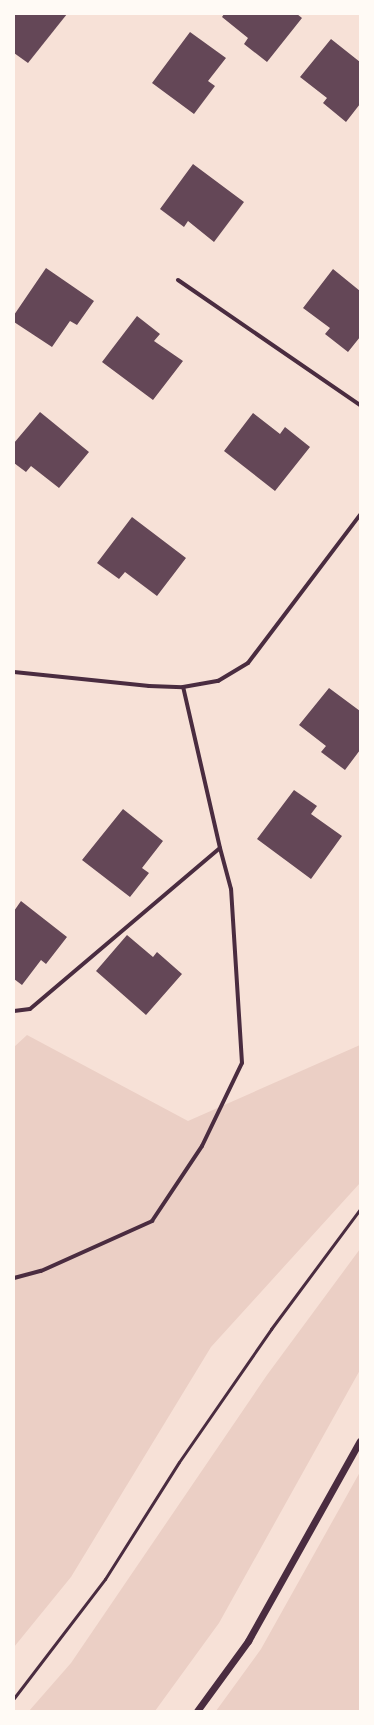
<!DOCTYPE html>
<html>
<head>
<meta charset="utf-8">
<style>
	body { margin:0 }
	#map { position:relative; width:374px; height:1725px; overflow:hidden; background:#f7e1d7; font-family:"Fira Sans Condensed",sans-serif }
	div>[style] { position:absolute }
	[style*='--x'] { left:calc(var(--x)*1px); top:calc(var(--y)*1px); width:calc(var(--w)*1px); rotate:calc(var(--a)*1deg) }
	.green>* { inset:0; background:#ebcfc5 }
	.building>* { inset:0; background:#644757 }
	.service>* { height:3px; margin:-1.5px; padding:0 1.5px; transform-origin:1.5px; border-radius:1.5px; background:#4a2c40 }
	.minor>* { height:4px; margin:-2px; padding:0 2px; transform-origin:2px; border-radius:2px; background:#4a2c40 }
	.tertiary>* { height:7px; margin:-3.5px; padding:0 3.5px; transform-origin:3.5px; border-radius:3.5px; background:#4a2c40 }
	span { translate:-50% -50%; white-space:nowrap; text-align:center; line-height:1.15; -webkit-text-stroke:4px #fffaf5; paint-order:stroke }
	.frame { position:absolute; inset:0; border:15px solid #fffaf5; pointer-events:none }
</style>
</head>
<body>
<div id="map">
	<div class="green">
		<i style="clip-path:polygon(27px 1035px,188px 1121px,360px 1045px,360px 1183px,211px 1347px,71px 1577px,14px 1647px,14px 1047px)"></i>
		<i style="clip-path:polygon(360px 1249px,360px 1370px,219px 1623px,155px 1711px,29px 1711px,71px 1663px,267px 1375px)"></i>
		<i style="clip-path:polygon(360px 1472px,360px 1711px,216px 1711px,261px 1649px)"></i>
	</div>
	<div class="building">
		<i style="clip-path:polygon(14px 14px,67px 14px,28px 63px,14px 53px)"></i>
		<i style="clip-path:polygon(224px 14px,297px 14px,302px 18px,267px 62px,244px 44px,248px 38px,222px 17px)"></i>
		<i style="clip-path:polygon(190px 32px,226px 58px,208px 81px,215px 86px,194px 114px,152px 83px)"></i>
		<i style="clip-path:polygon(331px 39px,360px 62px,360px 104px,346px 122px,323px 103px,327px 98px,300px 77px)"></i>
		<i style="clip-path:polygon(193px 164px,244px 202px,214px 242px,188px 221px,184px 227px,160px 209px)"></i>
		<i style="clip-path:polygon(46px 268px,94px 301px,77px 325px,70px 321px,52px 347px,14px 322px,14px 315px)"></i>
		<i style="clip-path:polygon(333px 269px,360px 291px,360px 337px,348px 352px,325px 334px,330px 328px,303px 308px)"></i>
		<i style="clip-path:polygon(137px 316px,160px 334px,154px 341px,183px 361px,153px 400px,102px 362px)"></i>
		<i style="clip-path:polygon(40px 412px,89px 452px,59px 488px,31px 466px,26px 472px,14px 463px,14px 443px)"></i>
		<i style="clip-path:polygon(253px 413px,280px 434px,285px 427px,310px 447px,275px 491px,224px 451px)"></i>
		<i style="clip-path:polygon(132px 517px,186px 558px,157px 596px,125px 572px,119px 579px,97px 563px)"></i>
		<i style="clip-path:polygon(329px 688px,360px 711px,360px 750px,345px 770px,321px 752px,326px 746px,299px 725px)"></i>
		<i style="clip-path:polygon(294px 790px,317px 806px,311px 814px,342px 836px,311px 879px,257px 839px)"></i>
		<i style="clip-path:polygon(123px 809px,163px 841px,142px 868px,149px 873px,130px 897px,82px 860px)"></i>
		<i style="clip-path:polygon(21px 901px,67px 937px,46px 964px,41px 960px,22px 985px,14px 979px,14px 911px)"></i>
		<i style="clip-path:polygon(127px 935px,153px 957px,157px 952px,182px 974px,146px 1015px,96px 971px)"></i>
	</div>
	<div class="service">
		<i style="--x:14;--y:1698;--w:150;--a:-52.6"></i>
		<i style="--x:105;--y:1579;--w:138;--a:-57.7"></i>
		<i style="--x:179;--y:1462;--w:162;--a:-55.3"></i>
		<i style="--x:271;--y:1329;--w:149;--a:-53.4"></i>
	</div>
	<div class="minor">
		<i style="--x:178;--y:280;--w:221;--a:34.5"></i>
		<i style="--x:14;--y:672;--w:136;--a:5.9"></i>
		<i style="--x:149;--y:686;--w:34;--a:2"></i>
		<i style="--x:183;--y:687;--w:36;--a:-10"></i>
		<i style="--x:218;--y:681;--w:35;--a:-31"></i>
		<i style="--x:248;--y:663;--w:186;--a:-52.9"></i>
		<i style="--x:14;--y:1011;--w:16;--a:-7"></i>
		<i style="--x:30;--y:1009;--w:249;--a:-40.3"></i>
		<i style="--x:14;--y:1278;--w:28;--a:-15"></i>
		<i style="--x:41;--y:1271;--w:122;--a:-24.2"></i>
		<i style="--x:152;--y:1221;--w:90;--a:-56.3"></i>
		<i style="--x:202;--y:1146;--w:92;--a:-64.3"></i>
		<i style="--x:242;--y:1063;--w:174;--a:-93.6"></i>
		<i style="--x:231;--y:889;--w:42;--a:-105"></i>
		<i style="--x:220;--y:848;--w:165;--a:-102.9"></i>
	</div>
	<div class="tertiary">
		<i style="--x:197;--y:1711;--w:87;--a:-53.9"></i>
		<i style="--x:248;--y:1641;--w:229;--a:-60.8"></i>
	</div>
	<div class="frame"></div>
</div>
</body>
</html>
